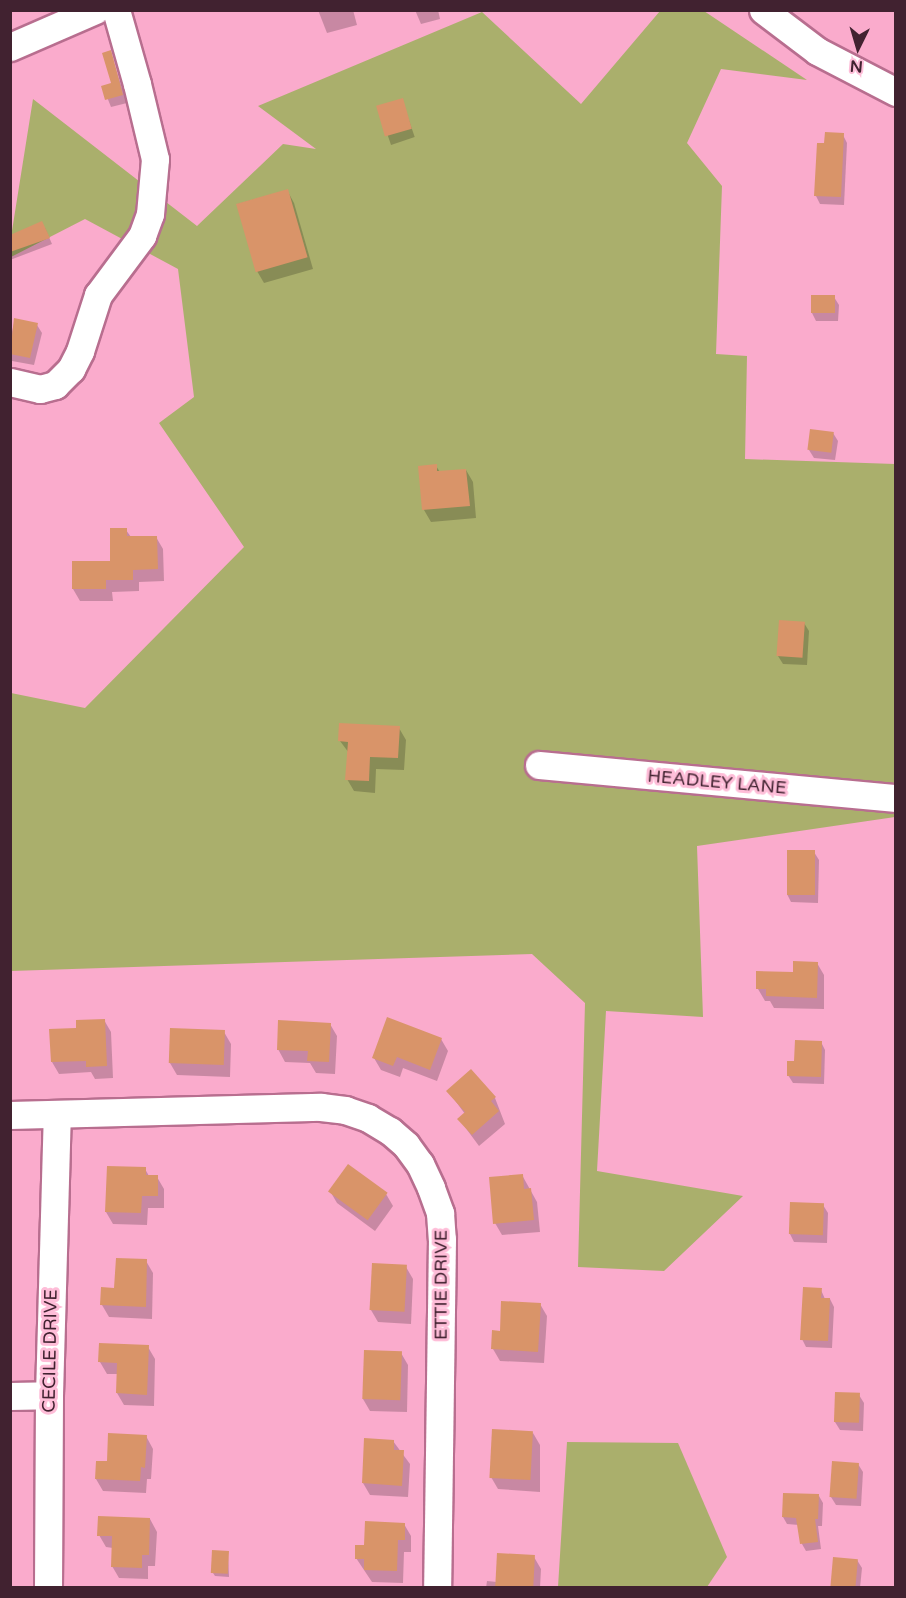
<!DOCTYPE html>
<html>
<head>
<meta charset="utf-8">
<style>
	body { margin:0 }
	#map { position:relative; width:906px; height:1598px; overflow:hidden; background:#faabcc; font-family:"Varela Round",sans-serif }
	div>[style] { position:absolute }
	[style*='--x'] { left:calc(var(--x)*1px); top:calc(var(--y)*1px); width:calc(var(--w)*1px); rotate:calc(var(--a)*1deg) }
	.green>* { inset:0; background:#aaaf6c }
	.shadow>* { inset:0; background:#0003; transform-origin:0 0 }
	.building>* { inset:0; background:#d99469; transform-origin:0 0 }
	.roads { filter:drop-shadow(2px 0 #b86e8f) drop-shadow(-2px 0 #b86e8f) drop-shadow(0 2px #b86e8f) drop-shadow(0 -2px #b86e8f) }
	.minor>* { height:27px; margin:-13.5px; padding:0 13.5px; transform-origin:13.5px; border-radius:13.5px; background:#fff }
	span { translate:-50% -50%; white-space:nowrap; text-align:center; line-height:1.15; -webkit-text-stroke:6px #febdd8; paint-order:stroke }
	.street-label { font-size:18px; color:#412230 }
	.frame { position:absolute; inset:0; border:12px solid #412230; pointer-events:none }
	.north { position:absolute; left:828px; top:18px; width:60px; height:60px; -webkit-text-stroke:4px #febdd8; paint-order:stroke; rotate:185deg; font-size:16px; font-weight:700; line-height:24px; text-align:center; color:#412230 }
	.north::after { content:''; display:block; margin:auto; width:21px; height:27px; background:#412230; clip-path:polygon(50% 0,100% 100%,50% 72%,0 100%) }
</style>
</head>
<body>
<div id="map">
	<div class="green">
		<i style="clip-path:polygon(660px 11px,704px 11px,807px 80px,721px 69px,687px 143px,722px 186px,716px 354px,747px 356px,745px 459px,895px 464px,895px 817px,697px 846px,703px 1017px,606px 1011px,597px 1171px,743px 1196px,664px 1271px,578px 1267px,585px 1003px,532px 954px,11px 971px,11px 693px,85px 708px,244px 547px,159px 423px,194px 397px,178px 269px,85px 219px,11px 257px,11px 237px,33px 99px,197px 226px,283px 144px,316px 149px,258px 106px,482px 12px,581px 104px)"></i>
		<i style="clip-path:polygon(567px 1442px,678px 1443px,727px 1557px,707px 1587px,558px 1587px)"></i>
	</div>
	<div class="shadow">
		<i style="clip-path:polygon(318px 10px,353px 10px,357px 25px,327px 33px)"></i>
		<i style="clip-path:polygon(415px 10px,438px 10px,440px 19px,421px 24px)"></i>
		<i style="clip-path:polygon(110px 52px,127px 103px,111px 107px,103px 87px,113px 84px)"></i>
		<i style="left:402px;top:100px;width:39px;height:25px;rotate:71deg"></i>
		<i style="clip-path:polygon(843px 135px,847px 143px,844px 205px,820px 204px,816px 196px,826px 145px)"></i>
		<i style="clip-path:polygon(287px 190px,294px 203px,313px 269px,264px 283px,257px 271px,238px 204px)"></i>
		<i style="clip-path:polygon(45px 228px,52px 244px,10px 260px,10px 236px)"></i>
		<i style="clip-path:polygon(834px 297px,839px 305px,838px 321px,816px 321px,812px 313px)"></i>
		<i style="clip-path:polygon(15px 320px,37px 325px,42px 333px,34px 365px,12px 361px,10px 358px,10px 340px)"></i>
		<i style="clip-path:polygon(833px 433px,838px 441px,835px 460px,814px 458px,809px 450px)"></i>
		<i style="clip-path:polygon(436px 466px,440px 472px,466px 470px,473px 482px,476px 518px,431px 522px,424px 510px)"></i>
		<i style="clip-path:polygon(126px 530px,131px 537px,156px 537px,163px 549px,164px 581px,139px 582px,139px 591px,112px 592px,113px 601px,80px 601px,73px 589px,112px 562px)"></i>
		<i style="clip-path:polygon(804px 623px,809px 631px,807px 665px,783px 664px,778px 656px)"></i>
		<i style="clip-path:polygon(399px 728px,406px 740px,404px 770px,376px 769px,375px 793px,354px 791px,347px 779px,349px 753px,340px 741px)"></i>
		<i style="clip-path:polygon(814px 852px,819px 860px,818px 903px,791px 902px,787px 894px)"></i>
		<i style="clip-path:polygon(817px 963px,824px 975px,824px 1009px,774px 1008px,770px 1001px,765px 1001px,758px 989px)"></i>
		<i style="clip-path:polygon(104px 1020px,111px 1032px,113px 1078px,95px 1079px,91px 1072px,59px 1074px,52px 1062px,78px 1030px)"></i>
		<i style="clip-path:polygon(330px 1024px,337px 1036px,335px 1074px,316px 1073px,310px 1063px,285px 1062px,278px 1049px)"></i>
		<i style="clip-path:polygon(224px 1032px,231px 1044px,230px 1077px,177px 1075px,170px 1063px)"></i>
		<i style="clip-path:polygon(441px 1039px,448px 1051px,437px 1081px,403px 1068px,400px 1077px,381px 1070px,374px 1058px)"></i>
		<i style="clip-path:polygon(821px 1042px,825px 1050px,824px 1084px,793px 1083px,788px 1075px,796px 1062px)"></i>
		<i style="clip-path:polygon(471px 1071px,495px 1098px,505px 1124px,479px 1146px,459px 1119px,465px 1114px,448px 1091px)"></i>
		<i style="clip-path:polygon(145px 1169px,149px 1176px,157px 1177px,164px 1189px,164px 1208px,148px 1208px,147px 1225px,113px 1224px,106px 1212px)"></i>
		<i style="clip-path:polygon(522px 1175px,537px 1202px,540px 1232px,502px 1235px,495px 1223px)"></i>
		<i style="clip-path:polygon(330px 1191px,386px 1194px,393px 1206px,375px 1231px,337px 1203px)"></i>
		<i style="clip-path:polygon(823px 1205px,828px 1213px,827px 1243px,794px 1242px,790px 1234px)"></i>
		<i style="clip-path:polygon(146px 1261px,153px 1273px,152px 1319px,109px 1317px,102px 1305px)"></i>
		<i style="clip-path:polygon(406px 1267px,413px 1279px,411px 1324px,378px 1322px,371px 1310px)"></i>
		<i style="clip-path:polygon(821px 1290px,825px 1299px,830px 1299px,834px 1307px,832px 1348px,806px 1347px,802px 1339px)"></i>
		<i style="clip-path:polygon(540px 1304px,547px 1316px,544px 1363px,500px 1361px,493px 1349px,502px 1332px)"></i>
		<i style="clip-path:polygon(148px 1347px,155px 1359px,154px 1406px,124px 1405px,117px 1393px,118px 1374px,107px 1374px,100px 1362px)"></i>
		<i style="clip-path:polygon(401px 1353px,408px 1365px,407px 1412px,370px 1411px,363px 1399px)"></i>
		<i style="clip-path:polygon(859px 1395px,864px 1403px,863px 1431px,840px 1430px,835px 1422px)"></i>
		<i style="clip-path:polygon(533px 1433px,540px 1445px,540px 1492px,498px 1489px,491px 1477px)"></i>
		<i style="clip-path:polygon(146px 1436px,153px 1449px,151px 1479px,147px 1479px,146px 1493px,103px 1491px,96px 1479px,108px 1462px)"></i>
		<i style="clip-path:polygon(393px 1441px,410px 1464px,408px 1497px,370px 1495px,363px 1483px)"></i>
		<i style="clip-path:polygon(858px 1464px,863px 1472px,861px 1506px,836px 1505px,831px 1497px)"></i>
		<i style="clip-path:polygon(819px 1496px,823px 1503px,822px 1526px,818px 1526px,821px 1549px,806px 1551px,802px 1544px,799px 1525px,787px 1524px,783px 1517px)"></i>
		<i style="clip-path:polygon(150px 1519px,157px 1532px,155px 1566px,148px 1566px,148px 1579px,119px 1578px,112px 1566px,113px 1548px,106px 1547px,99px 1535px)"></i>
		<i style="clip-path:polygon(404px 1524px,411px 1536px,411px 1552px,404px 1552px,403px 1583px,372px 1582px,356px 1558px,366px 1546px)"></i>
		<i style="clip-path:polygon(228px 1553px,229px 1577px,215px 1576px,213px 1573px)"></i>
		<i style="clip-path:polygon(534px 1557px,541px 1569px,540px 1588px,486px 1588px,487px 1581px,497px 1582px)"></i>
		<i style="clip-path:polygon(835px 1559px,857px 1560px,862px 1568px,860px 1588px,833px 1588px)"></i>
	</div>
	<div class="building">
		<i style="clip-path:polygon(111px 50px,123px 95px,105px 100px,101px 86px,111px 83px,102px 53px)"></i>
		<i style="left:403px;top:98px;width:32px;height:28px;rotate:74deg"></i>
		<i style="clip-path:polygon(825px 132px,844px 133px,841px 197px,814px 196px,817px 143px,824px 143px)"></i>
		<i style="left:288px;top:189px;width:71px;height:54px;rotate:74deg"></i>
		<i style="clip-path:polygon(42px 221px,50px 238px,10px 252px,10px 235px)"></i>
		<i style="left:811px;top:295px;width:24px;height:18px"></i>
		<i style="clip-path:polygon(14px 318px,38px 323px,30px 358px,10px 354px)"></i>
		<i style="left:810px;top:429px;width:24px;height:21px;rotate:7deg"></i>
		<i style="clip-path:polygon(437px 464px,437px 471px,466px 469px,470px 506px,422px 510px,418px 466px)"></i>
		<i style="clip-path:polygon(110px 528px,127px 528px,127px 536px,157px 536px,158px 569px,133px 570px,133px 580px,106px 580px,106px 589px,72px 589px,72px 561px,110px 561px)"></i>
		<i style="left:779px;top:620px;width:26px;height:36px;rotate:4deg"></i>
		<i style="clip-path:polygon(339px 723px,400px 726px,398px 758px,370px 757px,369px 781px,345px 780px,348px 742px,338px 741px)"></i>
		<i style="left:787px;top:850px;width:28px;height:45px"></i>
		<i style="clip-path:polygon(793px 961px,818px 962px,817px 998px,766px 996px,766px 989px,756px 989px,756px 971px,793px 972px)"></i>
		<i style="clip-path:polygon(387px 1017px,442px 1038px,430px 1070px,397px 1057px,393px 1066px,372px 1058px)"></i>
		<i style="clip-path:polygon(105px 1019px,107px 1066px,86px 1067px,86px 1061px,51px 1062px,49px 1029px,76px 1028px,76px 1020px)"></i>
		<i style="clip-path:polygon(278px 1020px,331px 1023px,329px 1062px,307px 1061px,308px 1051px,277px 1050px)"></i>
		<i style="left:170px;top:1028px;width:55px;height:35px;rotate:2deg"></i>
		<i style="clip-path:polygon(795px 1040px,822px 1041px,821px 1077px,787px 1076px,787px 1061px,794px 1061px)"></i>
		<i style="clip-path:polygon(471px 1069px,496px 1097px,491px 1101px,499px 1111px,472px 1135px,457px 1119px,465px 1112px,446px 1091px)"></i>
		<i style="left:348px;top:1164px;width:49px;height:34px;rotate:36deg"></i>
		<i style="clip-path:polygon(107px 1166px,146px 1167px,146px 1175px,158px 1175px,158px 1196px,142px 1196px,141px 1213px,105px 1212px)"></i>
		<i style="clip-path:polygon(523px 1174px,524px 1189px,531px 1188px,534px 1220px,493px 1224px,489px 1177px)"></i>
		<i style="left:790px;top:1202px;width:34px;height:32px;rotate:2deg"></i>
		<i style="clip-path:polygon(116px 1258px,147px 1259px,146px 1307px,100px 1305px,101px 1287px,114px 1288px)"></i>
		<i style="left:372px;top:1263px;width:35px;height:47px;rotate:3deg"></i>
		<i style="clip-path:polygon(803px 1287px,822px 1288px,821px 1298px,830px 1298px,828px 1341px,800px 1340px)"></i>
		<i style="clip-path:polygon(501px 1301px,541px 1303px,538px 1352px,491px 1349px,492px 1330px,500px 1331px)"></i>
		<i style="clip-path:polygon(99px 1343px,149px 1345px,147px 1395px,116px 1393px,117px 1363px,98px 1362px)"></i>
		<i style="left:364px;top:1350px;width:38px;height:49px;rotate:2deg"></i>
		<i style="left:835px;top:1392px;width:25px;height:30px;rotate:2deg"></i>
		<i style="left:492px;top:1429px;width:41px;height:49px;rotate:3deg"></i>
		<i style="clip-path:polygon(108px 1433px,147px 1435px,145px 1468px,141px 1467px,140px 1481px,95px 1479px,96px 1461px,107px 1461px)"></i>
		<i style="clip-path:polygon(364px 1438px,394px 1440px,394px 1450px,404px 1450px,402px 1486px,362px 1483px)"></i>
		<i style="left:832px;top:1461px;width:27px;height:36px;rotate:4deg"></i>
		<i style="clip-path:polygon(783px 1493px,819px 1494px,818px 1519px,815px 1519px,818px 1542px,800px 1544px,796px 1518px,782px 1517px)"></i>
		<i style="clip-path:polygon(98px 1516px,150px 1518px,149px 1555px,142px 1555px,142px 1568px,111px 1567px,112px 1536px,97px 1536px)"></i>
		<i style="clip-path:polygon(365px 1521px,405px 1523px,405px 1540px,398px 1540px,397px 1571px,364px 1570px,364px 1559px,355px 1559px,355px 1545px,364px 1545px)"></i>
		<i style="left:212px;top:1550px;width:17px;height:23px;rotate:3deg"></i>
		<i style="left:497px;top:1553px;width:38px;height:34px;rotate:3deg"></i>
		<i style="left:833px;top:1557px;width:25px;height:30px;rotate:5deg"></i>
	</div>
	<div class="roads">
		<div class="minor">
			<i style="--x:763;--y:10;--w:68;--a:37.2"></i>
			<i style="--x:817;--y:51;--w:89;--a:27.4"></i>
			<i style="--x:10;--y:47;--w:93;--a:-23.5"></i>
			<i style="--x:10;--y:382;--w:31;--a:13"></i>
			<i style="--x:40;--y:389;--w:16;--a:-15"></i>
			<i style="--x:55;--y:385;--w:23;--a:-45"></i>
			<i style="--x:71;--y:369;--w:20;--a:-63"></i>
			<i style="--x:80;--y:351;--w:59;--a:-72.2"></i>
			<i style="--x:98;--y:295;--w:74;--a:-53.3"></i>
			<i style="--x:142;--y:236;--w:23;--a:-70"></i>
			<i style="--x:150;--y:214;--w:55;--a:-84.8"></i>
			<i style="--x:155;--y:159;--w:77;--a:-103.5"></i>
			<i style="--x:137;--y:84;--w:77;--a:-105.8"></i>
			<i style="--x:539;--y:765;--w:359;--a:5.3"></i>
			<i style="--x:10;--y:1115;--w:311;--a:-1.5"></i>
			<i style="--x:321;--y:1107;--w:24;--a:7"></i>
			<i style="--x:345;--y:1110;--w:24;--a:19"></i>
			<i style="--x:368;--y:1118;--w:26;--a:31"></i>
			<i style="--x:390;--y:1131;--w:21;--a:41"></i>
			<i style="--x:406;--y:1145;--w:24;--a:54"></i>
			<i style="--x:420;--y:1164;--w:26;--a:65"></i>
			<i style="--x:431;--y:1188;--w:27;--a:70"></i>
			<i style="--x:440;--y:1213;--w:26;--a:86"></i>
			<i style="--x:442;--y:1239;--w:349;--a:90.8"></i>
			<i style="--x:10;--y:1396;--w:39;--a:-1"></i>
			<i style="--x:48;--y:1588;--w:193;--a:-89.7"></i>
			<i style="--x:49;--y:1395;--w:281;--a:-88.4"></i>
		</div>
	</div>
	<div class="street-label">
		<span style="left:717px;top:782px;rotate:5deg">HEADLEY LANE</span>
		<span style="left:441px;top:1285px;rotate:-90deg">ETTIE DRIVE</span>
		<span style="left:50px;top:1351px;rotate:-89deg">CECILE DRIVE</span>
	</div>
	<div class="frame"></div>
	<div class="north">N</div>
</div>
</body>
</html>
